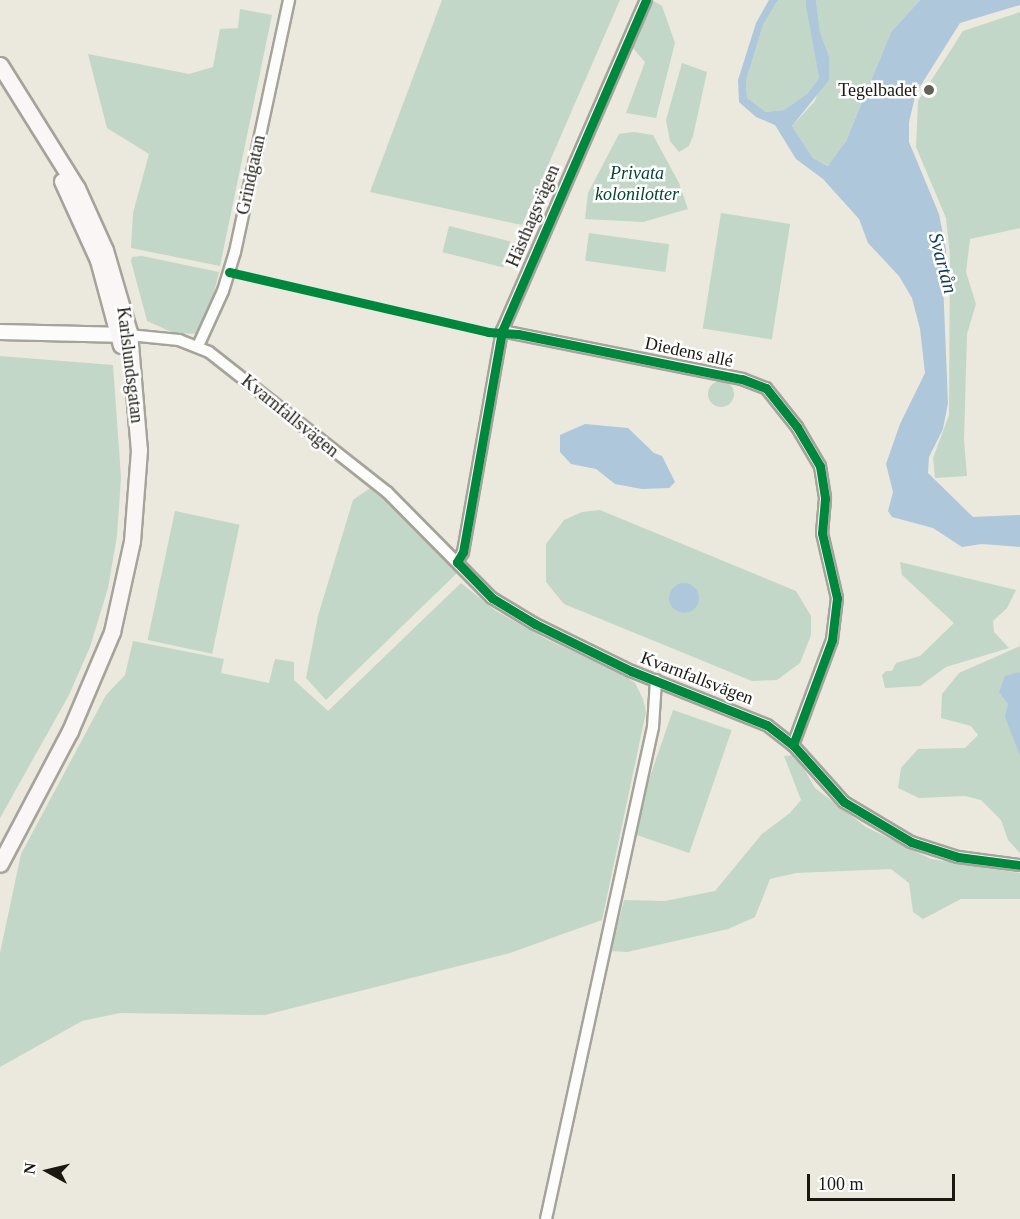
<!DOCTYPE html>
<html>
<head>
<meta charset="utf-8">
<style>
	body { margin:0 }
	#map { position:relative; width:1020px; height:1219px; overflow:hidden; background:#ebe8de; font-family:"Times New Roman",serif }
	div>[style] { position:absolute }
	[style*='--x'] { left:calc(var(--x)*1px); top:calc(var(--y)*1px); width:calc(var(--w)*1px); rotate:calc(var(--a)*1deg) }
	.green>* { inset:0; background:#c2d7c7; transform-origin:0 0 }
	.round { border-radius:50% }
	.water>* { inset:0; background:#afc7da }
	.roads { filter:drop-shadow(2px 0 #a5a39a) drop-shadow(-2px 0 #a5a39a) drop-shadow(0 2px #a5a39a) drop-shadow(0 -2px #a5a39a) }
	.minor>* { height:10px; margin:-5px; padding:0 5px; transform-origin:5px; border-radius:5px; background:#fcfcfa }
	.tertiary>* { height:14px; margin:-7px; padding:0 7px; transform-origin:7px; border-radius:7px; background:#fcfcfa }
	.secondary>* { height:15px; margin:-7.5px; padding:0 7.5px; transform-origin:7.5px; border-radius:7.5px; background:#f9f6f5 }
	.cycleway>* { height:9px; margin:-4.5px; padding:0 4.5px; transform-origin:4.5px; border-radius:4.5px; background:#00873e }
	.dots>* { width:16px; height:16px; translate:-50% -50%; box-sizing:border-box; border:3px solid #fff; border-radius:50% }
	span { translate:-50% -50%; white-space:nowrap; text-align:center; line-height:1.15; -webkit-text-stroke:5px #fff; paint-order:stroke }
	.poi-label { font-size:18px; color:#1a1811 }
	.right { translate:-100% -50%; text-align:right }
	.park-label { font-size:18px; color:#054630; font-style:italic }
	.street-label { font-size:18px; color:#1a1811 }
	.water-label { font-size:20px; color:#113c5b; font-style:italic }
	.north { position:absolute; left:18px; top:1141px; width:60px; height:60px; -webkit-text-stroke:4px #fff; paint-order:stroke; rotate:278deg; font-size:16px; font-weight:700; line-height:24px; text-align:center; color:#1a1811 }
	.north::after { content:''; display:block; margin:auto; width:21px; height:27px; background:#1a1811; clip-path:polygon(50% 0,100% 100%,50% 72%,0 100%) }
	.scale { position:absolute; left:807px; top:1174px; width:148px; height:27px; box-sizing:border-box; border:3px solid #1a1811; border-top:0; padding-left:8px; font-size:18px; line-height:21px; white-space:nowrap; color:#1a1811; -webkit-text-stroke:4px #fff; paint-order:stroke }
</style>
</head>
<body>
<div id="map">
	<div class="green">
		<i style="clip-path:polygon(442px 0,620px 0,522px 225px,370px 192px)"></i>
		<i style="clip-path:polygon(652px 0,662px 6px,675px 43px,656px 118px,626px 113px,645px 62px,632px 47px)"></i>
		<i style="clip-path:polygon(778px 0,806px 0,819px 78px,807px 94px,784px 110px,766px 112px,747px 98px,746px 81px,763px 25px)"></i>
		<i style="clip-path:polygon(816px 0,920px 0,891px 32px,846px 141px,829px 166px,813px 158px,792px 126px,815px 101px,829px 56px,820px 32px)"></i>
		<i style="clip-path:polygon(240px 9px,272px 15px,220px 266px,131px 248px,133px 213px,149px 154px,107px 128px,88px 54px,189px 74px,213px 67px,220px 29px,238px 28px)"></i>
		<i style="clip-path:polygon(1020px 12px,1020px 228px,970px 239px,966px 272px,976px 304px,967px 334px,964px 440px,967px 476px,935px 478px,933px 458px,949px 415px,950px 255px,946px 218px,916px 147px,918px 101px,963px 31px)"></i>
		<i style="clip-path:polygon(682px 63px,707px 72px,693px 136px,689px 146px,679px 152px,670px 141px,666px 120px)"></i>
		<i style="clip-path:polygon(634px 132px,653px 135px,679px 183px,688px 209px,643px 222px,585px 219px,588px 193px,619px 134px)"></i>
		<i style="left:721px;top:213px;width:70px;height:117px;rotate:9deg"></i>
		<i style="left:449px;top:226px;width:63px;height:27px;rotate:14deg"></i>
		<i style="left:589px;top:233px;width:81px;height:28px;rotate:8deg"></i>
		<i style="clip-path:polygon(142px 256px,219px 272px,210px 309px,199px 334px,174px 333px,147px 321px,131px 261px,132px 257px)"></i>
		<i style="clip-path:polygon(0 356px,113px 365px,121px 477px,117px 536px,108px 588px,90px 647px,69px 695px,0 818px)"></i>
		<i class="round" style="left:708px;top:381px;width:26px;height:26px"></i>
		<i style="clip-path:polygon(370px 488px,400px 512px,458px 572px,326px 700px,306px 678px,318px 616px,353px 500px)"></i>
		<i style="clip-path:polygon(evenodd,600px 510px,796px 591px,811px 616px,811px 635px,800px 663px,777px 680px,752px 681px,564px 604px,546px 582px,546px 544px,564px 520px,582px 512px,600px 510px,675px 586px,693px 586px,698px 594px,699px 599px,686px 613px,676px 611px,670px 603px,675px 586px)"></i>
		<i style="left:175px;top:511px;width:66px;height:132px;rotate:12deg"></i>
		<i style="clip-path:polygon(900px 562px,1016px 590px,1007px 608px,993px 621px,994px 632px,1009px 648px,946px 667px,920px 686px,885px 688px,882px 675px,886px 671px,892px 671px,896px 663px,920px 656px,954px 623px,902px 575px)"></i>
		<i style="clip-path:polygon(461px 583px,496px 611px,546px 639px,622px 674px,635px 683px,643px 699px,646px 712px,602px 920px,510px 953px,265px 1015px,120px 1013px,82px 1021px,0 1067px,0 953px,21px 854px,106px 695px,125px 675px,133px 641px,224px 659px,221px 673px,269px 683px,275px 659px,294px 662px,294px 680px,328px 711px)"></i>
		<i style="clip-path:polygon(1020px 646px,1020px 672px,1012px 677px,1008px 704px,1020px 756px,1020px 853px,1008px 840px,1001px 820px,981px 800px,965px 796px,919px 798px,898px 788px,901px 768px,918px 749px,965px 748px,978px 735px,971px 726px,941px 718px,942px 694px,959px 673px)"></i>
		<i style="left:673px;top:710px;width:62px;height:130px;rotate:19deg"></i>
		<i style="clip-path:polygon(796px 755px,815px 788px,866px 827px,931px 859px,1020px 873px,1020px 899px,961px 899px,923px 919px,913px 912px,909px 883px,891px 869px,796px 873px,770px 879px,755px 917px,728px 929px,627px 952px,611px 951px,624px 900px,665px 901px,715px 891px,762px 834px,790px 813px,801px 800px,784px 756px)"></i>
	</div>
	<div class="water">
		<i style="clip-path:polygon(769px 0,778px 0,763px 25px,746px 81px,747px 98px,766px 112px,784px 110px,807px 94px,819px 78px,806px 6px,806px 0,816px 0,820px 32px,829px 56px,829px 80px,792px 126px,813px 158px,828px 166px,846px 141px,891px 32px,920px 0,1020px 0,1020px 5px,960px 23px,916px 93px,909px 122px,909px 142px,939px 214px,946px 250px,943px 282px,948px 403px,943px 429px,929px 457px,928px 473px,973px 517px,1020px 515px,1020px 547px,982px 544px,962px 547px,933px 528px,892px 517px,888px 511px,893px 492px,886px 464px,900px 424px,925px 373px,920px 329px,912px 298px,899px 276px,868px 243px,859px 219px,823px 179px,796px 159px,775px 125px,756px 117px,739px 102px,738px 80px,756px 23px)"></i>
		<i style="clip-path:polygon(585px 424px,628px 428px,654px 453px,662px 456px,675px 482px,669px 488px,642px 489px,615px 484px,596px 469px,571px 464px,560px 452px,560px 435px)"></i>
		<i class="round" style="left:669px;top:583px;width:30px;height:30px"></i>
		<i style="clip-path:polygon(1020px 672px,1020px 756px,1005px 717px,1008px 704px,999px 692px,1005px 676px)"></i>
	</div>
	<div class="roads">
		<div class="minor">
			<i style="--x:502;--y:331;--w:245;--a:11.3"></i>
			<i style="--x:742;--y:379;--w:26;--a:21"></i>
			<i style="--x:766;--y:388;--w:50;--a:51.5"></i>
			<i style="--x:797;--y:427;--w:45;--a:59.5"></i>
			<i style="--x:820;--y:466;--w:33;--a:81"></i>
			<i style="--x:825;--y:499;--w:34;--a:95"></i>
			<i style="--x:822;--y:533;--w:67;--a:77"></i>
			<i style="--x:837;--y:598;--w:42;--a:96.8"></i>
			<i style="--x:832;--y:640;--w:112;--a:110.4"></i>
			<i style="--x:129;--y:335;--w:50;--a:5.7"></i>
			<i style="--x:179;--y:340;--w:32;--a:22"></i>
			<i style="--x:209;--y:352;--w:226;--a:38.2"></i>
			<i style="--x:387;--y:492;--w:149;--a:45.3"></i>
			<i style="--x:492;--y:598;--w:50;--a:31.2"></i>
			<i style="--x:535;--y:624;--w:107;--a:26.1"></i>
			<i style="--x:631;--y:671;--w:146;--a:21.7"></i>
			<i style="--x:767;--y:725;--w:33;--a:38"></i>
			<i style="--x:793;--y:745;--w:76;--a:48.2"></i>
			<i style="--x:844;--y:802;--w:78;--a:30.8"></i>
			<i style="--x:911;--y:842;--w:49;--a:17.7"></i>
			<i style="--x:958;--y:857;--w:63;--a:7.4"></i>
			<i style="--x:198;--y:346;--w:60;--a:-65.6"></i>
			<i style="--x:223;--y:291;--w:41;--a:-72.9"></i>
			<i style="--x:235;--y:252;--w:258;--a:-77.9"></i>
			<i style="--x:457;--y:562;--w:12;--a:-59"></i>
			<i style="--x:463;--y:552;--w:224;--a:-80"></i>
			<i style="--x:502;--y:331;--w:361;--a:-66.5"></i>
			<i style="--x:546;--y:1219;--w:504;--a:-77.73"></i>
			<i style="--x:653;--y:727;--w:47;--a:-86.3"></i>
		</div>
		<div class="tertiary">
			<i style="--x:0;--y:332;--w:127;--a:1.4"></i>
		</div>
		<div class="secondary">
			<i style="--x:0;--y:65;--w:145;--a:58"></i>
			<i style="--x:77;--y:188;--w:68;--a:65.7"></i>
			<i style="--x:105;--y:250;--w:85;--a:73.7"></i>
			<i style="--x:129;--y:332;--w:118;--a:85.2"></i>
			<i style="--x:139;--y:450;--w:91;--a:94.4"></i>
			<i style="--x:132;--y:541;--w:93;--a:102.4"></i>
			<i style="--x:112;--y:632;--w:108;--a:113"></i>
			<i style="--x:70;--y:731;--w:150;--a:117.8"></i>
			<i style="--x:62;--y:181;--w:87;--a:65.5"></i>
			<i style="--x:98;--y:260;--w:88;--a:74.9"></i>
		</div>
	</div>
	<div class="cycleway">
		<i style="--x:646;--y:0;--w:361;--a:113.5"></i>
		<i style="--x:502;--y:331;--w:224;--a:100"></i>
		<i style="--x:463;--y:552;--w:12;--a:121"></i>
		<i style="--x:457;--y:562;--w:50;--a:45.8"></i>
		<i style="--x:492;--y:598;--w:50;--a:31.2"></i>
		<i style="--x:535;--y:624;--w:107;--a:26.1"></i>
		<i style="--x:631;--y:671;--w:146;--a:21.7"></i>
		<i style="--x:767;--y:725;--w:33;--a:38"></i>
		<i style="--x:793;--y:745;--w:76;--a:48.2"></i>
		<i style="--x:844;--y:802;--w:78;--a:30.8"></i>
		<i style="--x:911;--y:842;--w:49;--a:17.7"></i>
		<i style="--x:958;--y:857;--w:63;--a:7.4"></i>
		<i style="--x:229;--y:272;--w:266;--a:13"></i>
		<i style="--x:488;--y:332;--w:30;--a:4"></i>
		<i style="--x:518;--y:334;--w:228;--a:11.4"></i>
		<i style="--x:742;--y:379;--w:26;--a:21"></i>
		<i style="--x:766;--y:388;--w:50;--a:51.5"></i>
		<i style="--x:797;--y:427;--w:45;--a:59.5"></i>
		<i style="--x:820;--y:466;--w:33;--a:81"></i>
		<i style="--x:825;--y:499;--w:34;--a:95"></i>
		<i style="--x:822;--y:533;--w:67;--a:77"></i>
		<i style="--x:837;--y:598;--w:42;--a:96.8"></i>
		<i style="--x:832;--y:640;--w:112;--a:110.4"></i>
	</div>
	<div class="dots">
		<i style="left:929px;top:90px;background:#636159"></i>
	</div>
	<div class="poi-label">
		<span class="right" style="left:917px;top:90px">Tegelbadet</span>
	</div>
	<div class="park-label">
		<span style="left:637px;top:184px">Privata<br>kolonilotter</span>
	</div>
	<div class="street-label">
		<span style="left:251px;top:175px;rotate:-78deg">Grindgatan</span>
		<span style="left:533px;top:216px;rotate:-67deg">Hästhagsvägen</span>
		<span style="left:689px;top:352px;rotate:12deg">Diedens allé</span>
		<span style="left:130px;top:365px;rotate:83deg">Karlslundsgatan</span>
		<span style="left:290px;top:416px;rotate:39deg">Kvarnfallsvägen</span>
		<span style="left:697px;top:678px;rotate:21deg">Kvarnfallsvägen</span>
	</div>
	<div class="water-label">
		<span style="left:943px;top:263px;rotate:75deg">Svartån</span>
	</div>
	<div class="north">N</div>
	<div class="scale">100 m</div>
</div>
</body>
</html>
